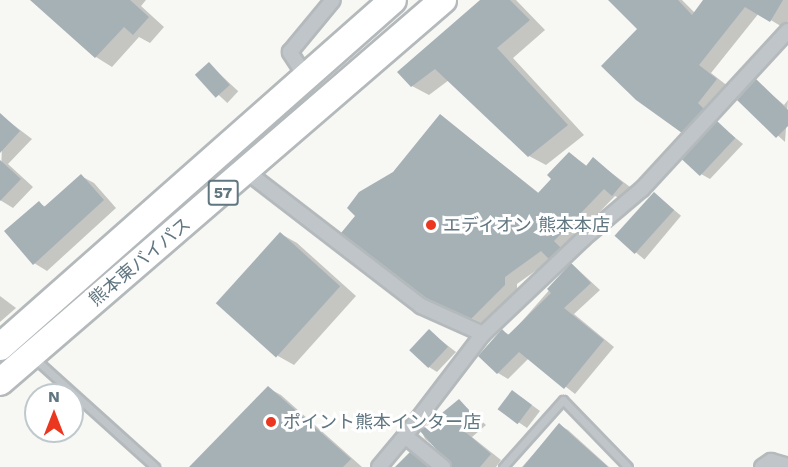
<!DOCTYPE html>
<html>
<head>
<meta charset="utf-8">
<style>
	body { margin:0 }
	#map { position:relative; width:788px; height:467px; overflow:hidden; background:#f7f7f3; font-family:"Work Sans","Noto Sans JP",sans-serif }
	div>[style] { position:absolute }
	[style*='--x'] { left:calc(var(--x)*1px); top:calc(var(--y)*1px); width:calc(var(--w)*1px); rotate:calc(var(--a)*1deg) }
	.shadow>* { inset:0; background:#0003; transform-origin:0 0 }
	.building>* { inset:0; background:#a6b1b6; transform-origin:0 0 }
	.roads { filter:drop-shadow(2px 0 #b4b9bc) drop-shadow(-2px 0 #b4b9bc) drop-shadow(0 2px #b4b9bc) drop-shadow(0 -2px #b4b9bc) }
	.lane>* { height:7px; margin:-3.5px; padding:0 3.5px; transform-origin:3.5px; border-radius:3.5px; background:#bfc5c8 }
	.street>* { height:14px; margin:-7px; padding:0 7px; transform-origin:7px; border-radius:7px; background:#bfc5c8 }
	.highway>* { height:26px; margin:-13px; padding:0 13px; transform-origin:13px; border-radius:13px; background:#fff }
	.dots>* { width:16px; height:16px; translate:-50% -50%; box-sizing:border-box; border:3px solid #fff; border-radius:50% }
	span { translate:-50% -50%; white-space:nowrap; text-align:center; line-height:1.15; -webkit-text-stroke:6px #fff; paint-order:stroke }
	.shield-label span { padding:2px 4px; background:#fff; border:2px solid; border-radius:4px; -webkit-text-stroke-width:0 }
	.shield-label { font-size:16px; color:#607680; font-weight:700 }
	.poi-label { font-size:18px; color:#607680 }
	.left { translate:0 -50%; text-align:left }
	.street-label { font-size:18px; color:#607680 }
	.north { position:absolute; left:24px; top:383px; width:60px; height:60px; box-sizing:border-box; background:#fff; border:2px solid #bfc8cc; border-radius:50%; rotate:0deg; font-size:16px; font-weight:700; line-height:24px; text-align:center; color:#607680 }
	.north::after { content:''; display:block; margin:auto; width:21px; height:27px; background:#eb371f; clip-path:polygon(50% 0,100% 100%,50% 72%,0 100%) }
</style>
</head>
<body>
<div id="map">
	<div class="shadow">
		<i style="clip-path:polygon(32px 0,146px 0,141px 6px,164px 27px,150px 43px,139px 37px,112px 67px,96px 57px)"></i>
		<i style="clip-path:polygon(483px 0,516px 0,545px 30px,513px 58px,584px 135px,546px 165px,529px 156px,449px 80px,429px 95px,412px 86px)"></i>
		<i style="clip-path:polygon(613px 0,682px 0,695px 13px,705px 0,788px 0,788px 21px,784px 28px,759px 13px,711px 73px,729px 87px,695px 139px,682px 132px,639px 29px)"></i>
		<i style="left:209px;top:64px;width:40px;height:16px;rotate:43deg"></i>
		<i style="clip-path:polygon(756px 81px,784px 105px,788px 100px,785px 142px,739px 100px)"></i>
		<i style="clip-path:polygon(441px 116px,540px 194px,570px 154px,587px 166px,593px 159px,634px 190px,625px 201px,615px 196px,565px 248px,562px 265px,552px 259px,517px 284px,517px 292px,484px 324px,426px 297px,394px 173px)"></i>
		<i style="clip-path:polygon(3px 117px,32px 139px,8px 164px,33px 187px,13px 208px,0 200px)"></i>
		<i style="clip-path:polygon(717px 123px,743px 144px,710px 179px,701px 174px)"></i>
		<i style="clip-path:polygon(81px 176px,94px 183px,116px 208px,47px 271px,34px 263px,39px 203px,46px 207px)"></i>
		<i style="left:655px;top:194px;width:34px;height:57px;rotate:40deg"></i>
		<i style="clip-path:polygon(281px 234px,297px 243px,356px 296px,294px 365px,278px 356px)"></i>
		<i style="clip-path:polygon(572px 264px,600px 290px,574px 314px,614px 347px,575px 394px,529px 358px,508px 379px,498px 373px,502px 331px,510px 335px)"></i>
		<i style="clip-path:polygon(0 296px,16px 308px,0 322px)"></i>
		<i style="clip-path:polygon(429px 331px,456px 352px,437px 372px,429px 367px)"></i>
		<i style="clip-path:polygon(268px 388px,281px 395px,362px 467px,191px 467px)"></i>
		<i style="clip-path:polygon(521px 397px,540px 411px,527px 428px,499px 409px)"></i>
		<i style="clip-path:polygon(459px 401px,486px 425px,472px 437px,501px 460px,496px 467px,451px 467px,451px 460px,425px 439px,422px 432px)"></i>
		<i style="clip-path:polygon(559px 425px,568px 430px,609px 467px,522px 467px)"></i>
	</div>
	<div class="building">
		<i style="clip-path:polygon(30px 0,130px 0,149px 17px,133px 35px,124px 27px,95px 58px)"></i>
		<i style="clip-path:polygon(480px 0,510px 0,530px 20px,497px 48px,568px 125px,528px 157px,435px 69px,411px 87px,397px 72px)"></i>
		<i style="clip-path:polygon(608px 0,678px 0,692px 15px,703px 0,783px 0,770px 22px,745px 7px,699px 65px,717px 79px,698px 103px,704px 109px,682px 133px,636px 100px,601px 66px,637px 29px)"></i>
		<i style="left:209px;top:62px;width:31px;height:19px;rotate:48deg"></i>
		<i style="clip-path:polygon(756px 79px,788px 110px,788px 126px,776px 138px,737px 100px)"></i>
		<i style="clip-path:polygon(0 113px,20px 131px,0 153px)"></i>
		<i style="clip-path:polygon(440px 114px,538px 193px,551px 179px,547px 175px,569px 152px,586px 166px,593px 157px,623px 183px,612px 196px,604px 189px,554px 241px,561px 248px,549px 259px,541px 251px,505px 277px,505px 285px,471px 319px,426px 298px,341px 233px,355px 216px,347px 208px,359px 192px,393px 172px)"></i>
		<i style="left:717px;top:121px;width:25px;height:52px;rotate:43deg"></i>
		<i style="clip-path:polygon(0 160px,21px 179px,0 201px)"></i>
		<i style="clip-path:polygon(81px 174px,104px 200px,33px 265px,4px 231px,39px 201px,44px 207px)"></i>
		<i style="left:654px;top:192px;width:27px;height:59px;rotate:42deg"></i>
		<i style="left:280px;top:232px;width:81px;height:96px;rotate:42deg"></i>
		<i style="clip-path:polygon(571px 263px,591px 283px,564px 308px,604px 340px,564px 389px,519px 352px,497px 374px,478px 356px,502px 329px,508px 335px,551px 293px,547px 289px)"></i>
		<i style="left:429px;top:329px;width:26px;height:29px;rotate:43deg"></i>
		<i style="clip-path:polygon(268px 386px,351px 459px,343px 467px,189px 467px)"></i>
		<i style="left:512px;top:390px;width:25px;height:24px;rotate:37deg"></i>
		<i style="clip-path:polygon(459px 399px,477px 419px,463px 430px,491px 454px,480px 467px,452px 467px,420px 431px)"></i>
		<i style="clip-path:polygon(559px 423px,573px 436px,608px 467px,523px 467px)"></i>
		<i style="clip-path:polygon(410px 452px,429px 467px,395px 467px)"></i>
	</div>
	<div class="roads">
		<div class="lane">
			<i style="--x:34;--y:358;--w:163;--a:42"></i>
			<i style="--x:503;--y:467;--w:90;--a:-48.2"></i>
			<i style="--x:563;--y:400;--w:93;--a:45.9"></i>
		</div>
		<div class="street">
			<i style="--x:306;--y:77;--w:30;--a:-123"></i>
			<i style="--x:290;--y:52;--w:67;--a:-50.4"></i>
			<i style="--x:247;--y:172;--w:220;--a:37.6"></i>
			<i style="--x:421;--y:306;--w:68;--a:24.3"></i>
			<i style="--x:379;--y:467;--w:40;--a:-50"></i>
			<i style="--x:443;--y:467;--w:49;--a:-140.8"></i>
			<i style="--x:405;--y:436;--w:128;--a:-52.6"></i>
			<i style="--x:483;--y:334;--w:138;--a:-43.5"></i>
			<i style="--x:583;--y:239;--w:77;--a:-40.3"></i>
			<i style="--x:642;--y:189;--w:215;--a:-47.3"></i>
			<i style="--x:762;--y:467;--w:11;--a:-34"></i>
			<i style="--x:771;--y:461;--w:18;--a:16"></i>
		</div>
		<div class="highway">
			<i style="--x:0;--y:347;--w:524;--a:-41.44"></i>
			<i style="--x:0;--y:382;--w:585;--a:-40.77"></i>
		</div>
	</div>
	<div class="dots">
		<i style="left:431px;top:225px;background:#eb371f"></i>
		<i style="left:271px;top:422px;background:#eb371f"></i>
	</div>
	<div class="shield-label">
		<span style="left:223px;top:193px">57</span>
	</div>
	<div class="poi-label">
		<span class="left" style="left:443px;top:225px">エディオン 熊本本店</span>
		<span class="left" style="left:283px;top:422px">ポイント熊本インター店</span>
	</div>
	<div class="street-label">
		<span style="left:140px;top:262px;rotate:-40deg">熊本東バイパス</span>
	</div>
	<div class="north">N</div>
</div>
</body>
</html>
